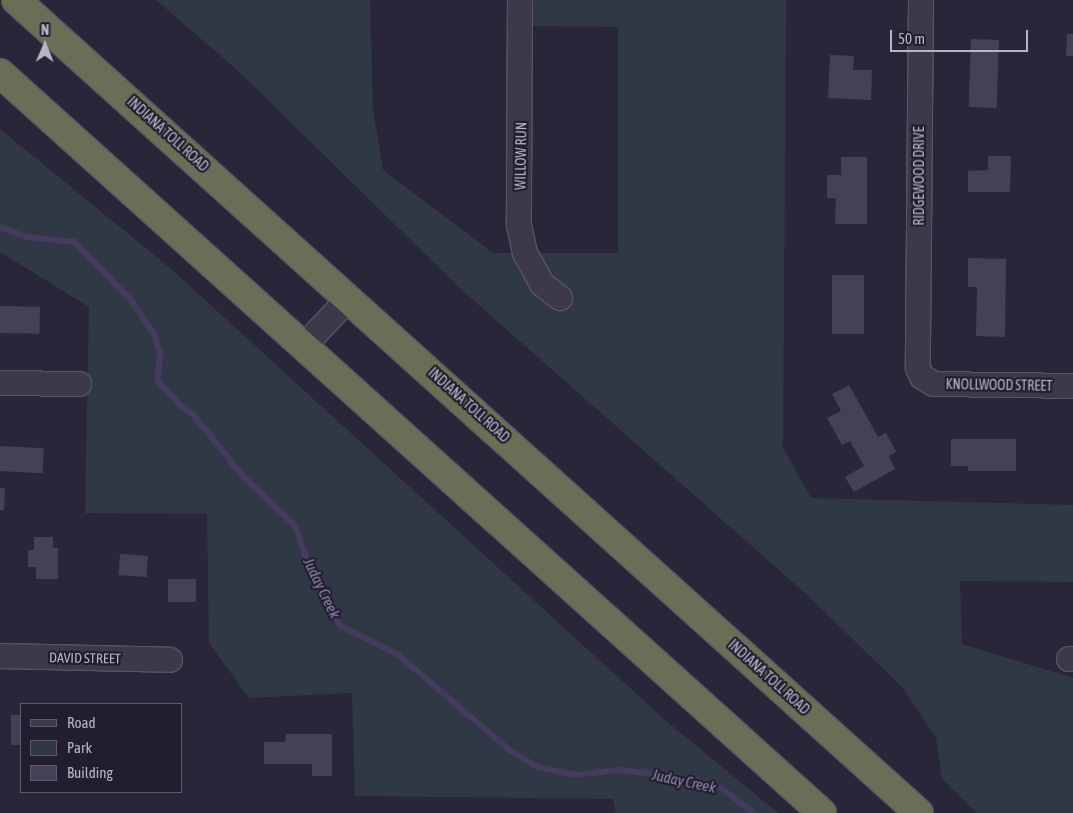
<!DOCTYPE html>
<html>
<head>
<meta charset="utf-8">
<style>
	body { margin:0 }
	#map { position:relative; width:1073px; height:813px; overflow:hidden; background:#2a263a; font-family:"Asap Condensed",sans-serif }
	div>[style] { position:absolute }
	[style*='--x'] { left:calc(var(--x)*1px); top:calc(var(--y)*1px); width:calc(var(--w)*1px); rotate:calc(var(--a)*1deg) }
	.green>* { inset:0; background:#313845 }
	.stream>* { height:5.5px; margin:-2.75px; padding:0 2.75px; transform-origin:2.75px; border-radius:2.75px; background:#443b5f }
	.building>* { inset:0; background:#454057; transform-origin:0 0 }
	.roads { filter:drop-shadow(1px 0 #585465) drop-shadow(-1px 0 #585465) drop-shadow(0 1px #585465) drop-shadow(0 -1px #585465) }
	.minor>* { height:24px; margin:-12px; padding:0 12px; transform-origin:12px; border-radius:12px; background:#3d394a }
	.highway>* { height:28px; margin:-14px; padding:0 14px; transform-origin:14px; border-radius:14px; background:#696f57 }
	span { translate:-50% -50%; white-space:nowrap; text-align:center; line-height:1.15; -webkit-text-stroke:4.5px #221e2f; paint-order:stroke }
	.street-label { font-size:14px; color:#b9b5c6 }
	.water-label { font-size:15px; color:#9087af; font-style:italic }
	.legend { position:absolute; left:20px; top:703px; width:162px; height:90px; box-sizing:border-box; background:#221e2f; border:1px solid #5e5a6b; margin:0; padding:6px 9px; list-style:none; font-size:15px; color:#b9b5c6 }
	.legend li { display:flex; align-items:center; gap:10px; height:25px }
	.legend b { width:25px; border:1px solid #5e5a6b }
	.north { position:absolute; left:20px; top:20px; width:50px; height:50px; -webkit-text-stroke:4px #221e2f; paint-order:stroke; rotate:1deg; font-size:14px; font-weight:700; line-height:20px; text-align:center; color:#b9b5c6 }
	.north::after { content:''; display:block; margin:auto; width:18px; height:22px; background:#b9b5c6; clip-path:polygon(50% 0,100% 100%,50% 72%,0 100%) }
	.scale { position:absolute; left:890px; top:30px; width:138px; height:22px; box-sizing:border-box; border:2px solid #b9b5c6; border-top:0; padding-left:6px; font-size:15px; line-height:18px; white-space:nowrap; color:#b9b5c6; -webkit-text-stroke:4px #221e2f; paint-order:stroke }
</style>
</head>
<body>
<div id="map">
	<div class="green">
		<i style="clip-path:polygon(156px 0,370px 0,373px 110px,383px 170px,493px 253px,618px 253px,618px 27px,532px 26px,532px 0,786px 0,783px 448px,811px 498px,1073px 505px,1073px 582px,960px 581px,962px 644px,1073px 678px,1073px 813px,977px 813px,942px 779px,936px 738px,902px 687px,805px 593px,464px 292px,235px 68px)"></i>
		<i style="clip-path:polygon(0 129px,170px 268px,665px 720px,778px 813px,616px 813px,613px 799px,355px 796px,352px 693px,249px 698px,209px 643px,207px 514px,85px 513px,89px 307px,0 252px)"></i>
	</div>
	<div class="stream">
		<i style="--x:0;--y:227;--w:28;--a:21"></i>
		<i style="--x:26;--y:237;--w:49;--a:5.8"></i>
		<i style="--x:75;--y:242;--w:82;--a:46"></i>
		<i style="--x:132;--y:301;--w:41;--a:55.9"></i>
		<i style="--x:155;--y:335;--w:21;--a:73"></i>
		<i style="--x:161;--y:355;--w:26;--a:97"></i>
		<i style="--x:158;--y:381;--w:33;--a:47"></i>
		<i style="--x:180;--y:405;--w:16;--a:35"></i>
		<i style="--x:193;--y:414;--w:81;--a:51"></i>
		<i style="--x:244;--y:477;--w:70;--a:43.3"></i>
		<i style="--x:295;--y:525;--w:54;--a:70.6"></i>
		<i style="--x:313;--y:576;--w:57;--a:60.8"></i>
		<i style="--x:341;--y:626;--w:65;--a:26.6"></i>
		<i style="--x:399;--y:655;--w:148;--a:40.6"></i>
		<i style="--x:511;--y:751;--w:31;--a:31"></i>
		<i style="--x:538;--y:767;--w:38;--a:12"></i>
		<i style="--x:575;--y:775;--w:43;--a:-6.6"></i>
		<i style="--x:618;--y:770;--w:58;--a:5.9"></i>
		<i style="--x:676;--y:776;--w:45;--a:14"></i>
		<i style="--x:720;--y:787;--w:43;--a:37.4"></i>
	</div>
	<div class="building">
		<i style="clip-path:polygon(1067px 34px,1073px 34px,1073px 56px,1066px 56px)"></i>
		<i style="left:971px;top:39px;width:28px;height:68px;rotate:2deg"></i>
		<i style="clip-path:polygon(830px 55px,854px 56px,853px 70px,872px 70px,871px 100px,828px 98px)"></i>
		<i style="clip-path:polygon(988px 156px,1011px 156px,1010px 192px,968px 192px,968px 171px,988px 170px)"></i>
		<i style="clip-path:polygon(841px 157px,867px 157px,867px 224px,835px 224px,836px 198px,827px 198px,827px 175px,841px 175px)"></i>
		<i style="clip-path:polygon(968px 258px,1006px 259px,1005px 337px,976px 336px,977px 287px,968px 287px)"></i>
		<i style="left:832px;top:275px;width:32px;height:59px"></i>
		<i style="left:0;top:306px;width:40px;height:27px;rotate:1deg"></i>
		<i style="clip-path:polygon(849px 385px,878px 437px,886px 433px,896px 452px,889px 456px,895px 469px,854px 492px,845px 477px,864px 466px,850px 441px,842px 445px,827px 418px,841px 411px,832px 394px)"></i>
		<i style="clip-path:polygon(951px 439px,1016px 439px,1016px 471px,968px 471px,968px 466px,951px 466px)"></i>
		<i style="left:0;top:446px;width:44px;height:25px;rotate:3deg"></i>
		<i style="clip-path:polygon(0 488px,5px 488px,4px 510px,0 510px)"></i>
		<i style="clip-path:polygon(34px 537px,53px 537px,53px 548px,58px 548px,58px 579px,36px 579px,36px 567px,28px 567px,28px 550px,34px 550px)"></i>
		<i style="left:120px;top:554px;width:28px;height:21px;rotate:4deg"></i>
		<i style="left:168px;top:579px;width:28px;height:23px"></i>
		<i style="left:21px;top:715px;width:30px;height:10px;rotate:90deg"></i>
		<i style="clip-path:polygon(286px 734px,332px 734px,332px 776px,312px 776px,312px 764px,264px 764px,264px 742px,285px 742px)"></i>
	</div>
	<div class="roads">
		<div class="minor">
			<i style="--x:520;--y:0;--w:225;--a:90.3"></i>
			<i style="--x:519;--y:225;--w:29;--a:78"></i>
			<i style="--x:525;--y:253;--w:35;--a:61"></i>
			<i style="--x:542;--y:284;--w:23;--a:38"></i>
			<i style="--x:921;--y:0;--w:368;--a:90.5"></i>
			<i style="--x:918;--y:368;--w:10;--a:66"></i>
			<i style="--x:922;--y:377;--w:14;--a:30"></i>
			<i style="--x:934;--y:384;--w:139;--a:0.8"></i>
			<i style="--x:304;--y:346;--w:66;--a:-46.8"></i>
			<i style="--x:0;--y:383;--w:79;--a:0.7"></i>
			<i style="--x:0;--y:656;--w:170;--a:1.3"></i>
			<i style="--x:1069;--y:659;--w:4;--a:0"></i>
		</div>
		<div class="highway">
			<i style="--x:16;--y:0;--w:1215;--a:42"></i>
			<i style="--x:0;--y:73;--w:1106;--a:41.99"></i>
		</div>
	</div>
	<div class="street-label">
		<span style="left:168px;top:134px;rotate:42deg">INDIANA TOLL ROAD</span>
		<span style="left:521px;top:156px;rotate:-89deg">WILLOW RUN</span>
		<span style="left:919px;top:176px;rotate:-90deg">RIDGEWOOD DRIVE</span>
		<span style="left:999px;top:385px;rotate:1deg">KNOLLWOOD STREET</span>
		<span style="left:469px;top:405px;rotate:42deg">INDIANA TOLL ROAD</span>
		<span style="left:85px;top:658px;rotate:1deg">DAVID STREET</span>
		<span style="left:769px;top:677px;rotate:42deg">INDIANA TOLL ROAD</span>
	</div>
	<div class="water-label">
		<span style="left:322px;top:588px;rotate:64deg">Juday Creek</span>
		<span style="left:684px;top:781px;rotate:12deg">Juday Creek</span>
	</div>
	<ul class="legend">
	<li><b style="height:6px;background:#3d394a"></b>Road</li>
	<li><b style="height:14px;background:#313845"></b>Park</li>
	<li><b style="height:14px;background:#454057"></b>Building</li>
	</ul>
	<div class="north">N</div>
	<div class="scale">50 m</div>
</div>
</body>
</html>
